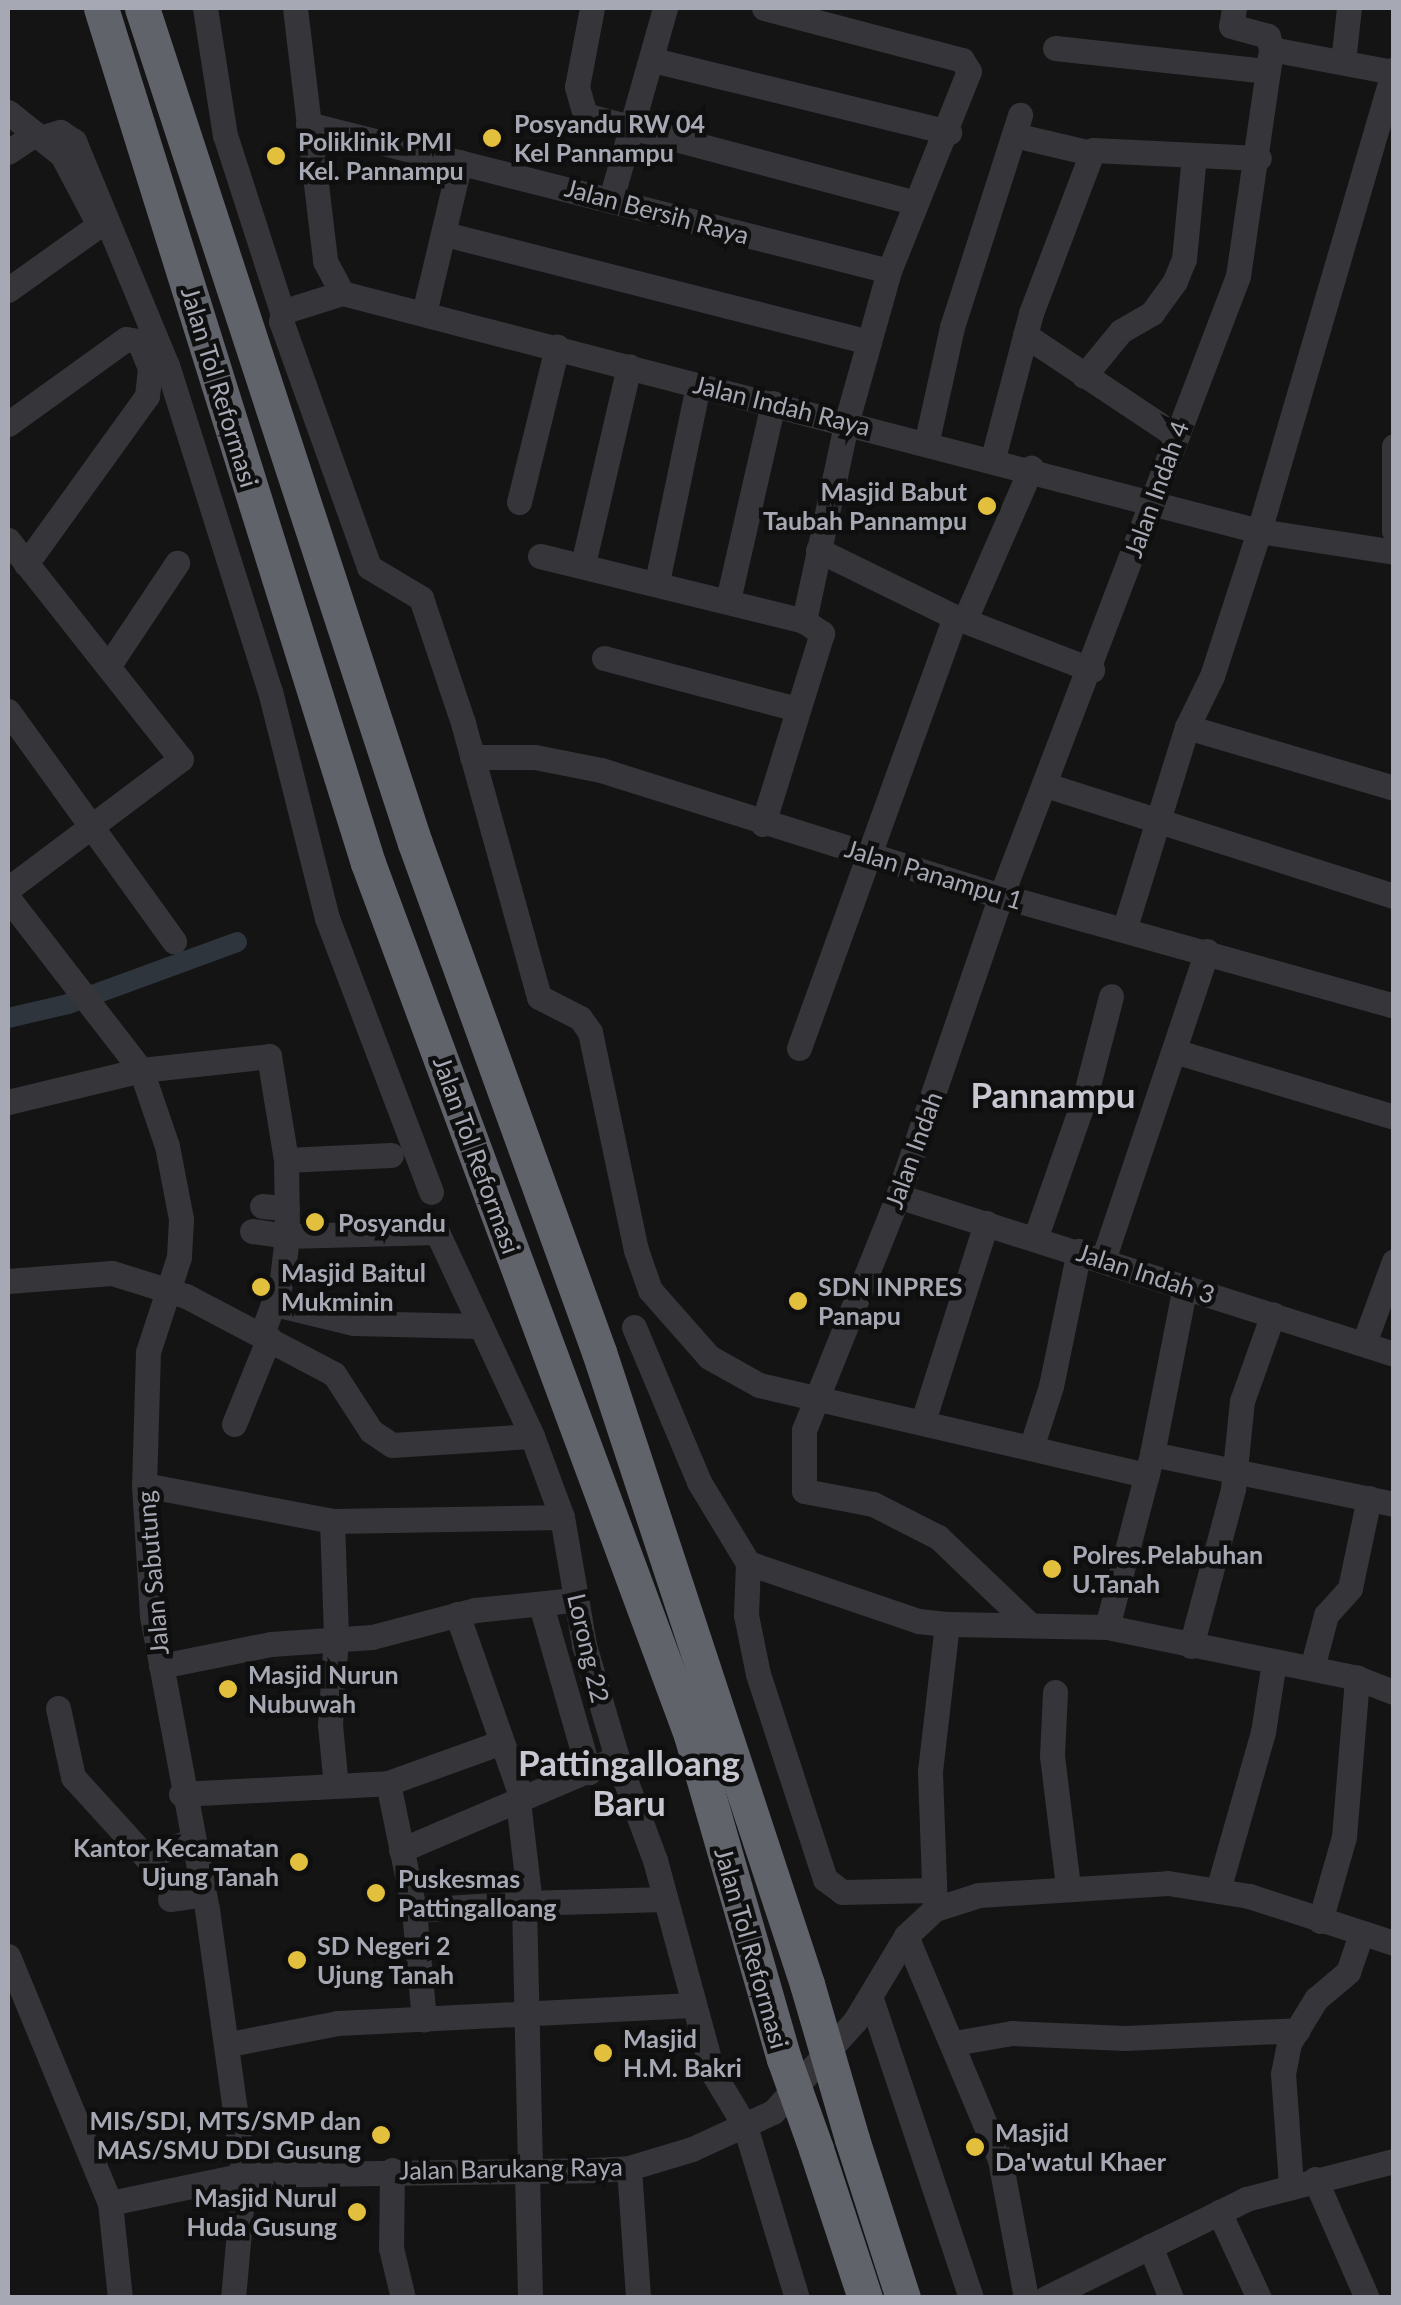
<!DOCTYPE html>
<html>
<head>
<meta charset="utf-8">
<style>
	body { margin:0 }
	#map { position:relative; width:1401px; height:2305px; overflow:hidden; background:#141415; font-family:Lato,sans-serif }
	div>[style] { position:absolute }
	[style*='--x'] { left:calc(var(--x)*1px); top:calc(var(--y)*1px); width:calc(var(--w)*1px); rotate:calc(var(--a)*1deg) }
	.canal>* { height:20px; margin:-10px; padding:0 10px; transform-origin:10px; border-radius:10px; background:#2e353d }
	.minor>* { height:25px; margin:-12.5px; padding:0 12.5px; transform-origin:12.5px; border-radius:12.5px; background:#35353a }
	.highway>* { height:35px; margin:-17.5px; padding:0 17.5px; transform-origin:17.5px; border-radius:17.5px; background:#61636b }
	.highway-bridge>* { height:35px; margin:-17.5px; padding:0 17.5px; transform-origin:17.5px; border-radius:17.5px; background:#61636b }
	.dots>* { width:28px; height:28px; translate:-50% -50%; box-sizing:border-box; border:5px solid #0f0f10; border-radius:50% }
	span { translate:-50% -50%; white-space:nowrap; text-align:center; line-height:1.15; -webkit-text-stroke:9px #0f0f10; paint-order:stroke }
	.poi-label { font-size:25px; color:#a6a9b4; font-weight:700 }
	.left { translate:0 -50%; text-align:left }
	.right { translate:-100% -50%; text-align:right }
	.street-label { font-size:25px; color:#a6a9b4 }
	.district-label { font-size:35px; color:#c7c8d1; font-weight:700 }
	.frame { position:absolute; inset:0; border:10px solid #a6a9b4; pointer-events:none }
</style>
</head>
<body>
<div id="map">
	<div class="canal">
		<i style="--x:8;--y:1018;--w:62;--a:-13.1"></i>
		<i style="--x:68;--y:1004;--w:180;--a:-20.1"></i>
	</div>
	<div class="minor">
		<i style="--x:205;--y:8;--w:129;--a:81.1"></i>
		<i style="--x:225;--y:135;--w:189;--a:72.1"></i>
		<i style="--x:295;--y:8;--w:255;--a:83.2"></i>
		<i style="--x:325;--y:261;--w:36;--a:62"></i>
		<i style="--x:342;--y:293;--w:947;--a:14.55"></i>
		<i style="--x:1259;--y:531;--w:137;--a:8.8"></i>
		<i style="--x:592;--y:8;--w:80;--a:100.8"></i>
		<i style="--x:577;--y:87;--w:29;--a:74"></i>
		<i style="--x:585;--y:115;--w:342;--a:14.9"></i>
		<i style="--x:764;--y:8;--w:205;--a:14.7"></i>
		<i style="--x:962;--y:60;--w:13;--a:58"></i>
		<i style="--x:969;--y:71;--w:215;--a:111.8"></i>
		<i style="--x:889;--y:271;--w:155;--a:105.7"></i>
		<i style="--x:847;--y:420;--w:206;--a:102.1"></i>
		<i style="--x:1234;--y:8;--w:18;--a:99"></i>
		<i style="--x:1231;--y:26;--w:38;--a:15"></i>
		<i style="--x:1268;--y:36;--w:13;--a:77"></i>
		<i style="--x:1055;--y:48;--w:214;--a:6.2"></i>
		<i style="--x:653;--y:60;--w:305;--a:13.7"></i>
		<i style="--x:1343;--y:62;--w:54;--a:-83.7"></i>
		<i style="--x:8;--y:112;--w:69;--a:38.5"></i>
		<i style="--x:62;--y:155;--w:79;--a:62.1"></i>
		<i style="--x:99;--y:225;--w:112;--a:144.5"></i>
		<i style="--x:308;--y:124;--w:599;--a:14.2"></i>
		<i style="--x:1014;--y:135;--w:79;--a:13.2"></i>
		<i style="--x:40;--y:138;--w:21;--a:-17"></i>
		<i style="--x:60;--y:132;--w:17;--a:33"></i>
		<i style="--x:74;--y:141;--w:243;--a:67.5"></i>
		<i style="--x:167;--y:365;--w:342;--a:72.5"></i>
		<i style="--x:270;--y:691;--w:234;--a:75.9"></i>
		<i style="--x:327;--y:918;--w:293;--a:69.2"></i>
		<i style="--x:8;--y:152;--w:29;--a:-34"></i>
		<i style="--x:611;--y:199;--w:198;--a:-74.2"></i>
		<i style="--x:445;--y:234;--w:437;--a:14.3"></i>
		<i style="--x:342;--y:293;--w:60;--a:162.5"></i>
		<i style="--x:285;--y:311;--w:11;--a:112"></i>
		<i style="--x:281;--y:321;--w:261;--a:70.3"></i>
		<i style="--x:369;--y:567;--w:61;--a:30.8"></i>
		<i style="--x:421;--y:598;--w:132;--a:71.4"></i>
		<i style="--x:463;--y:723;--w:284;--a:74.5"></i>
		<i style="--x:539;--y:997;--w:46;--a:27.1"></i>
		<i style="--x:580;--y:1018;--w:17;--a:54"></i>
		<i style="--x:590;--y:1032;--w:223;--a:78.1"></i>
		<i style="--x:636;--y:1250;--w:42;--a:70.7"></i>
		<i style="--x:650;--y:1290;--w:89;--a:48.6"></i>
		<i style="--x:709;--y:1357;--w:57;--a:29.2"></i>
		<i style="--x:759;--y:1385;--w:398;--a:13.1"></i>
		<i style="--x:424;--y:313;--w:155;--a:-76.6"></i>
		<i style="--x:1025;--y:335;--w:180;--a:33.7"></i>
		<i style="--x:1084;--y:376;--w:58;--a:-50.6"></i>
		<i style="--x:1121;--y:331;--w:36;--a:-30"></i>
		<i style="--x:1152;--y:313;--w:39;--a:-54"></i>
		<i style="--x:1175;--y:281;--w:24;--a:-68"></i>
		<i style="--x:1184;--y:259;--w:104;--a:-84.5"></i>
		<i style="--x:8;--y:424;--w:145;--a:-35.8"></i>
		<i style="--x:126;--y:339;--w:13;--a:9"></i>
		<i style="--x:139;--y:341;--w:29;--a:68"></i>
		<i style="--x:150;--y:368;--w:28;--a:96"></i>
		<i style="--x:147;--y:396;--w:207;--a:125.8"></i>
		<i style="--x:927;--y:440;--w:116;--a:-77.5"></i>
		<i style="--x:952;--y:327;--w:223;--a:-72.2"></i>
		<i style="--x:1394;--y:446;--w:85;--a:90"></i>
		<i style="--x:993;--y:458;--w:150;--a:-75.3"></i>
		<i style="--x:1031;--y:313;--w:174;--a:-69.2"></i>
		<i style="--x:1093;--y:150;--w:166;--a:2.8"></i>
		<i style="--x:519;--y:502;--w:160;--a:-76.2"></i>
		<i style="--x:8;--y:540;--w:279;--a:51.7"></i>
		<i style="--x:181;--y:759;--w:216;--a:143.1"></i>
		<i style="--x:818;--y:550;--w:153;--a:26.1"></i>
		<i style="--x:955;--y:617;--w:147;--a:21.1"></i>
		<i style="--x:540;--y:556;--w:272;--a:13.8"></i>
		<i style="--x:804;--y:621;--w:22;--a:34"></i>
		<i style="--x:822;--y:633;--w:200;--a:107.2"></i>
		<i style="--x:583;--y:564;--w:203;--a:-76.9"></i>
		<i style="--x:657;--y:582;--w:201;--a:-78.2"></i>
		<i style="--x:728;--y:600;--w:202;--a:-77.1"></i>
		<i style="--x:966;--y:617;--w:163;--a:-66.4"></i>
		<i style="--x:604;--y:658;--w:200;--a:14.8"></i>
		<i style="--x:109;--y:665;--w:123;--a:-56.3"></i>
		<i style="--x:8;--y:711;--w:284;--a:54.2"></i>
		<i style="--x:1187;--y:727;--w:216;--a:16.4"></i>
		<i style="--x:472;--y:757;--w:63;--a:0"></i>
		<i style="--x:535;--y:757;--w:67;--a:11.1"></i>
		<i style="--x:601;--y:770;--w:419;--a:17.5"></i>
		<i style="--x:1001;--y:896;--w:408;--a:15.6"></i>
		<i style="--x:1046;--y:785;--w:365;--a:17.7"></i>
		<i style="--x:8;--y:898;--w:217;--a:52.3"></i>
		<i style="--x:141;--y:1070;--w:80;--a:71.1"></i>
		<i style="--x:167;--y:1146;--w:74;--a:79.1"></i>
		<i style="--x:181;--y:1219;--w:38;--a:93"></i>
		<i style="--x:179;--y:1257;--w:100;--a:108.1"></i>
		<i style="--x:148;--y:1352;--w:133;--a:91.7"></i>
		<i style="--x:144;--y:1485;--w:131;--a:86.5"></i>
		<i style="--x:152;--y:1616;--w:298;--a:79.4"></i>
		<i style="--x:207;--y:1909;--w:269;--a:82.1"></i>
		<i style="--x:244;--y:2175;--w:123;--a:95.1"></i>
		<i style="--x:1125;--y:927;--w:209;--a:-72.8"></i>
		<i style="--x:1187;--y:727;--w:57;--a:-63.9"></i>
		<i style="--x:1212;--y:676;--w:152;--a:-72"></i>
		<i style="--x:1259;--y:531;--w:481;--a:-73.7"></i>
		<i style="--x:799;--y:1048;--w:458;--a:-70.1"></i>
		<i style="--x:1174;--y:1051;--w:230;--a:16.7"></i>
		<i style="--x:8;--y:1102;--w:137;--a:-13.5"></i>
		<i style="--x:141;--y:1070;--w:129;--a:-6.2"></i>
		<i style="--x:269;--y:1056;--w:105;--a:80.7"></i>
		<i style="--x:286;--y:1160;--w:76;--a:89.2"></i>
		<i style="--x:287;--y:1236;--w:43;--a:96.6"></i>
		<i style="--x:282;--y:1279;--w:59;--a:110"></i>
		<i style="--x:286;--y:1160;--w:105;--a:-2.7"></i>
		<i style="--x:898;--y:1196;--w:521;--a:17.67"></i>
		<i style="--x:262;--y:1206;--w:25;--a:5"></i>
		<i style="--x:252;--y:1231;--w:35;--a:8"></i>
		<i style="--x:287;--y:1236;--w:150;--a:-1.5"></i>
		<i style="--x:437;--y:1232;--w:225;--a:65"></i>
		<i style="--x:532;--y:1436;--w:86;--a:69.7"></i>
		<i style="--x:562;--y:1517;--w:130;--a:80.2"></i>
		<i style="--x:584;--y:1645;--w:118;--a:73.7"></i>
		<i style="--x:617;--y:1758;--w:109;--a:69.6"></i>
		<i style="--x:655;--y:1860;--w:221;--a:74.8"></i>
		<i style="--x:713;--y:2073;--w:62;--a:58.9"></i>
		<i style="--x:745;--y:2126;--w:180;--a:73.2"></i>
		<i style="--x:1035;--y:1239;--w:155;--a:-70.7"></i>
		<i style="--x:1086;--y:1093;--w:100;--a:-75.5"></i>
		<i style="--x:1103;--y:1260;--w:326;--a:-71.4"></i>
		<i style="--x:8;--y:1281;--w:104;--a:-4.4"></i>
		<i style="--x:112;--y:1273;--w:77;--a:17.3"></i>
		<i style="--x:186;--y:1296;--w:167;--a:27.8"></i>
		<i style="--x:334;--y:1374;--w:68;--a:57"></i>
		<i style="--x:371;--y:1431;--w:25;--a:34"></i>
		<i style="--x:392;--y:1445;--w:140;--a:-3.7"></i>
		<i style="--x:275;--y:1304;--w:80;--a:13.7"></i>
		<i style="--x:353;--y:1323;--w:125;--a:1.4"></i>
		<i style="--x:634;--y:1327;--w:168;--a:67.2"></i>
		<i style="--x:699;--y:1482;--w:95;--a:58.8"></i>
		<i style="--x:748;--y:1563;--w:180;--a:18.8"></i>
		<i style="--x:918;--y:1621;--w:29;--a:6"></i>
		<i style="--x:1364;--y:1343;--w:87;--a:-69.9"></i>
		<i style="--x:923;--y:1421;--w:208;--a:-72.3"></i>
		<i style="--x:234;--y:1424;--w:93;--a:-67.9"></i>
		<i style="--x:1031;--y:1448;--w:65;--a:-72.1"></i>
		<i style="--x:1051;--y:1386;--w:138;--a:-78.3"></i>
		<i style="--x:1152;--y:1454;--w:247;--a:11.7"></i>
		<i style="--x:144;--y:1485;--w:191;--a:10.8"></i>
		<i style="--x:332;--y:1521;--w:230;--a:-1"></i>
		<i style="--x:332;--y:1521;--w:116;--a:88"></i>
		<i style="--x:336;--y:1637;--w:88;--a:93.9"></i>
		<i style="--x:330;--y:1725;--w:61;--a:84.4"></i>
		<i style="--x:748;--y:1563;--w:52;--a:92.2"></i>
		<i style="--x:746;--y:1615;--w:60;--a:78.5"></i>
		<i style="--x:758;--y:1674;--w:216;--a:71.9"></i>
		<i style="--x:825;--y:1879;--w:21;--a:37"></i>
		<i style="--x:842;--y:1892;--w:91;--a:-1.3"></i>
		<i style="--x:541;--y:1605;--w:174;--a:74"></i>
		<i style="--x:457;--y:1614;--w:196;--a:70.6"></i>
		<i style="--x:1026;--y:1621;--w:122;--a:-136.3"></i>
		<i style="--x:938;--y:1537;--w:73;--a:-153.1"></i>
		<i style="--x:873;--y:1504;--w:70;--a:-169.3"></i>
		<i style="--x:804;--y:1491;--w:61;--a:-90"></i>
		<i style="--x:804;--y:1430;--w:252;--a:-68.1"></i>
		<i style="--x:898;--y:1196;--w:317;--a:-71.1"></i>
		<i style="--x:1001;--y:896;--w:664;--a:-69.08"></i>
		<i style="--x:1238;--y:276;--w:229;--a:-81.7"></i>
		<i style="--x:1271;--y:49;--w:124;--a:10.7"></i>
		<i style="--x:1107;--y:1627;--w:179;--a:-75.4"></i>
		<i style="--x:1152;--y:1454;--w:171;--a:-78.9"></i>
		<i style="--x:1191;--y:1646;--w:163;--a:-75"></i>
		<i style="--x:1233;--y:1489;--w:88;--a:-84.2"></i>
		<i style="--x:1242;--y:1401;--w:92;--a:-70.4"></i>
		<i style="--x:161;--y:1666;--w:112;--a:-11.3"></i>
		<i style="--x:271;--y:1644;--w:101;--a:-4"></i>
		<i style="--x:372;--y:1637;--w:106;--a:-14.7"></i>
		<i style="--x:475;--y:1610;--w:100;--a:-5.8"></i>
		<i style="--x:1312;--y:1668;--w:55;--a:-75.2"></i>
		<i style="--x:1326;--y:1615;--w:36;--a:-48"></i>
		<i style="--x:1350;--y:1588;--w:92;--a:-78.1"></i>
		<i style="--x:1055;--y:1692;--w:64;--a:92.7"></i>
		<i style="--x:1052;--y:1756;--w:132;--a:83"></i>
		<i style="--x:58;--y:1708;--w:71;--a:77.7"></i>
		<i style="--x:73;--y:1777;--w:107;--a:47.7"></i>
		<i style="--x:145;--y:1856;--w:49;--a:-17.7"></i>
		<i style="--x:388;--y:1783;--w:118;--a:-19.8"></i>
		<i style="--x:181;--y:1794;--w:207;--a:-3"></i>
		<i style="--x:388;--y:1783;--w:130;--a:78.4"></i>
		<i style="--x:414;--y:1910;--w:110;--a:84.8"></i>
		<i style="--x:518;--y:1801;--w:103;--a:83.3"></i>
		<i style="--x:401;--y:1850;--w:235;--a:-23.1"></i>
		<i style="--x:1218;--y:1890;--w:164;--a:-74.1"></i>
		<i style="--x:1263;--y:1732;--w:71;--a:-81.1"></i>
		<i style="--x:170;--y:1899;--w:34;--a:-8"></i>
		<i style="--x:524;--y:1903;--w:141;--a:-1.6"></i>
		<i style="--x:935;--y:1909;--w:138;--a:-92.1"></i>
		<i style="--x:930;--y:1771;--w:148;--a:-83.4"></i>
		<i style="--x:947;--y:1624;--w:160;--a:1.1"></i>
		<i style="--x:1107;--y:1627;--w:255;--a:11.5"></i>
		<i style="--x:1357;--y:1678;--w:40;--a:21"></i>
		<i style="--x:414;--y:1910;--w:110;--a:-3.6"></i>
		<i style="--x:524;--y:1903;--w:270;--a:88.7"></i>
		<i style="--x:1320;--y:1921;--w:87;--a:-74.1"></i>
		<i style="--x:1344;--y:1837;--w:160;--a:-85.3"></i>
		<i style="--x:906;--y:1936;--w:243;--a:67.2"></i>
		<i style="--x:1000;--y:2160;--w:140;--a:79.3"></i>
		<i style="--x:8;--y:1956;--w:267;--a:67.6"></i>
		<i style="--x:110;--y:2203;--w:96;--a:84"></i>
		<i style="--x:871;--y:1999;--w:315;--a:71.5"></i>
		<i style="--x:954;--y:2043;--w:59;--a:-9.8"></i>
		<i style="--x:1012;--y:2033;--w:113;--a:2.5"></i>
		<i style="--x:1125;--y:2038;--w:173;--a:-2.6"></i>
		<i style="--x:229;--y:2044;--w:111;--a:-10.9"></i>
		<i style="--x:338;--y:2023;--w:354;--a:-2.9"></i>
		<i style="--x:629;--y:2168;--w:130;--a:86"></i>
		<i style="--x:392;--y:2170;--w:78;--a:90.7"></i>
		<i style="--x:391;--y:2248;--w:51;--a:76.5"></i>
		<i style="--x:527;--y:2173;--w:125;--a:88.6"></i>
		<i style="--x:1315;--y:2179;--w:130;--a:66.4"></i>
		<i style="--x:1291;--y:2185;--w:111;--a:-94.1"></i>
		<i style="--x:1283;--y:2074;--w:32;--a:-79"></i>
		<i style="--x:1289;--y:2043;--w:52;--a:-58.5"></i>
		<i style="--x:1316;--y:1999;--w:42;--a:-40.2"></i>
		<i style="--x:1348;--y:1972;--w:39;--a:-71"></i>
		<i style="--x:110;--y:2203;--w:137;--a:-11.8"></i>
		<i style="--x:244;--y:2175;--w:349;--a:-0.8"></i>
		<i style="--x:593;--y:2170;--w:36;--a:-3"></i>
		<i style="--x:629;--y:2168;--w:66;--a:-16.8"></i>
		<i style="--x:692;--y:2149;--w:89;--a:-24.6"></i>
		<i style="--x:773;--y:2112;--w:122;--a:-48"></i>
		<i style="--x:855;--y:2021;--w:99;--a:-59"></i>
		<i style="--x:906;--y:1936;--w:40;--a:-43"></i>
		<i style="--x:935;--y:1909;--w:46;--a:-17.7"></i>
		<i style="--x:979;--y:1895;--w:189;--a:-3.6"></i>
		<i style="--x:1168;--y:1883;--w:82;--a:9.1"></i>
		<i style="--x:1249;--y:1896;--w:152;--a:18"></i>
		<i style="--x:1219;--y:2212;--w:95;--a:65.1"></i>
		<i style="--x:1150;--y:2246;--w:56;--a:68"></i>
		<i style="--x:1046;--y:2298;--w:223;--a:-26.3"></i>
		<i style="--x:1246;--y:2199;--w:153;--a:-14.4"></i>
	</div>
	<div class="highway">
		<i style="--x:101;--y:8;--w:896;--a:72.66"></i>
		<i style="--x:368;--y:863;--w:930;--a:69.67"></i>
		<i style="--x:691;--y:1735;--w:337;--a:74"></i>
		<i style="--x:142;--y:8;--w:878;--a:71.9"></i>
		<i style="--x:415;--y:843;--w:541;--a:70.13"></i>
		<i style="--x:599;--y:1352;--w:665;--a:71.78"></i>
		<i style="--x:852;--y:2139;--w:167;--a:72.2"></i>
		<i style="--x:816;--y:2149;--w:157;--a:71.8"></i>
	</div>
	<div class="highway-bridge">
		<i style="--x:807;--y:1984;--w:161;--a:73.8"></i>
		<i style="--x:784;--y:2059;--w:96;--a:70.4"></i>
	</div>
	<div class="dots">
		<i style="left:492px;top:138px;background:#e3bf3e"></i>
		<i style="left:276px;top:156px;background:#e3bf3e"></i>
		<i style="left:987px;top:506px;background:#e3bf3e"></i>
		<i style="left:315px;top:1222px;background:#e3bf3e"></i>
		<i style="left:261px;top:1287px;background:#e3bf3e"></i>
		<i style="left:798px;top:1301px;background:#e3bf3e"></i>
		<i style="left:1052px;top:1569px;background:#e3bf3e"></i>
		<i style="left:228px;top:1689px;background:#e3bf3e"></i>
		<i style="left:299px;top:1862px;background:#e3bf3e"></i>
		<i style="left:376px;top:1893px;background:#e3bf3e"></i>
		<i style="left:297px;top:1960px;background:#e3bf3e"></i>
		<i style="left:603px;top:2053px;background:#e3bf3e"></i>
		<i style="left:381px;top:2135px;background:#e3bf3e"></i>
		<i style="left:975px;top:2147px;background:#e3bf3e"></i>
		<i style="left:357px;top:2212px;background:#e3bf3e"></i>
	</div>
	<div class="poi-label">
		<span class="left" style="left:514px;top:138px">Posyandu RW 04<br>Kel Pannampu</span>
		<span class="left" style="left:298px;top:156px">Poliklinik PMI<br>Kel. Pannampu</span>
		<span class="right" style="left:967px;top:506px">Masjid Babut<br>Taubah Pannampu</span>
		<span class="left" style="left:338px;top:1222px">Posyandu</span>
		<span class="left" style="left:281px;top:1287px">Masjid Baitul<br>Mukminin</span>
		<span class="left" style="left:818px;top:1301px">SDN INPRES<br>Panapu</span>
		<span class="left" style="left:1072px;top:1569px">Polres.Pelabuhan<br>U.Tanah</span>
		<span class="left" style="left:248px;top:1689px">Masjid Nurun<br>Nubuwah</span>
		<span class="right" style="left:279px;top:1862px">Kantor Kecamatan<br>Ujung Tanah</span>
		<span class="left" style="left:398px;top:1893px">Puskesmas<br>Pattingalloang</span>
		<span class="left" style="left:317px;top:1960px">SD Negeri 2<br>Ujung Tanah</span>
		<span class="left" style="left:623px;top:2053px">Masjid<br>H.M. Bakri</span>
		<span class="right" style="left:361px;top:2135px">MIS/SDI, MTS/SMP dan<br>MAS/SMU DDI Gusung</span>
		<span class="left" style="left:995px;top:2147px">Masjid<br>Da'watul Khaer</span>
		<span class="right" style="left:337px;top:2212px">Masjid Nurul<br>Huda Gusung</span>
	</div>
	<div class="street-label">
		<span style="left:657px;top:211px;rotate:15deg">Jalan Bersih Raya</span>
		<span style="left:220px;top:387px;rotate:73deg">Jalan Tol Reformasi</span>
		<span style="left:782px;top:405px;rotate:14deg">Jalan Indah Raya</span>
		<span style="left:1156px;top:489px;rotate:-70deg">Jalan Indah 4</span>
		<span style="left:934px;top:874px;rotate:17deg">Jalan Panampu 1</span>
		<span style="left:913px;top:1150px;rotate:-70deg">Jalan Indah</span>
		<span style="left:477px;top:1155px;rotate:70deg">Jalan Tol Reformasi</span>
		<span style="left:1146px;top:1273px;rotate:18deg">Jalan Indah 3</span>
		<span style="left:152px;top:1573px;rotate:-95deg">Jalan Sabutung</span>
		<span style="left:589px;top:1648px;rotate:77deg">Lorong 22</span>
		<span style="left:752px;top:1948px;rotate:74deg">Jalan Tol Reformasi</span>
		<span style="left:511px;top:2168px;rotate:-1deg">Jalan Barukang Raya</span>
	</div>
	<div class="district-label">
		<span style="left:1053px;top:1094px">Pannampu</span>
		<span style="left:629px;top:1782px">Pattingalloang<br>Baru</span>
	</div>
	<div class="frame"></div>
</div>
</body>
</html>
